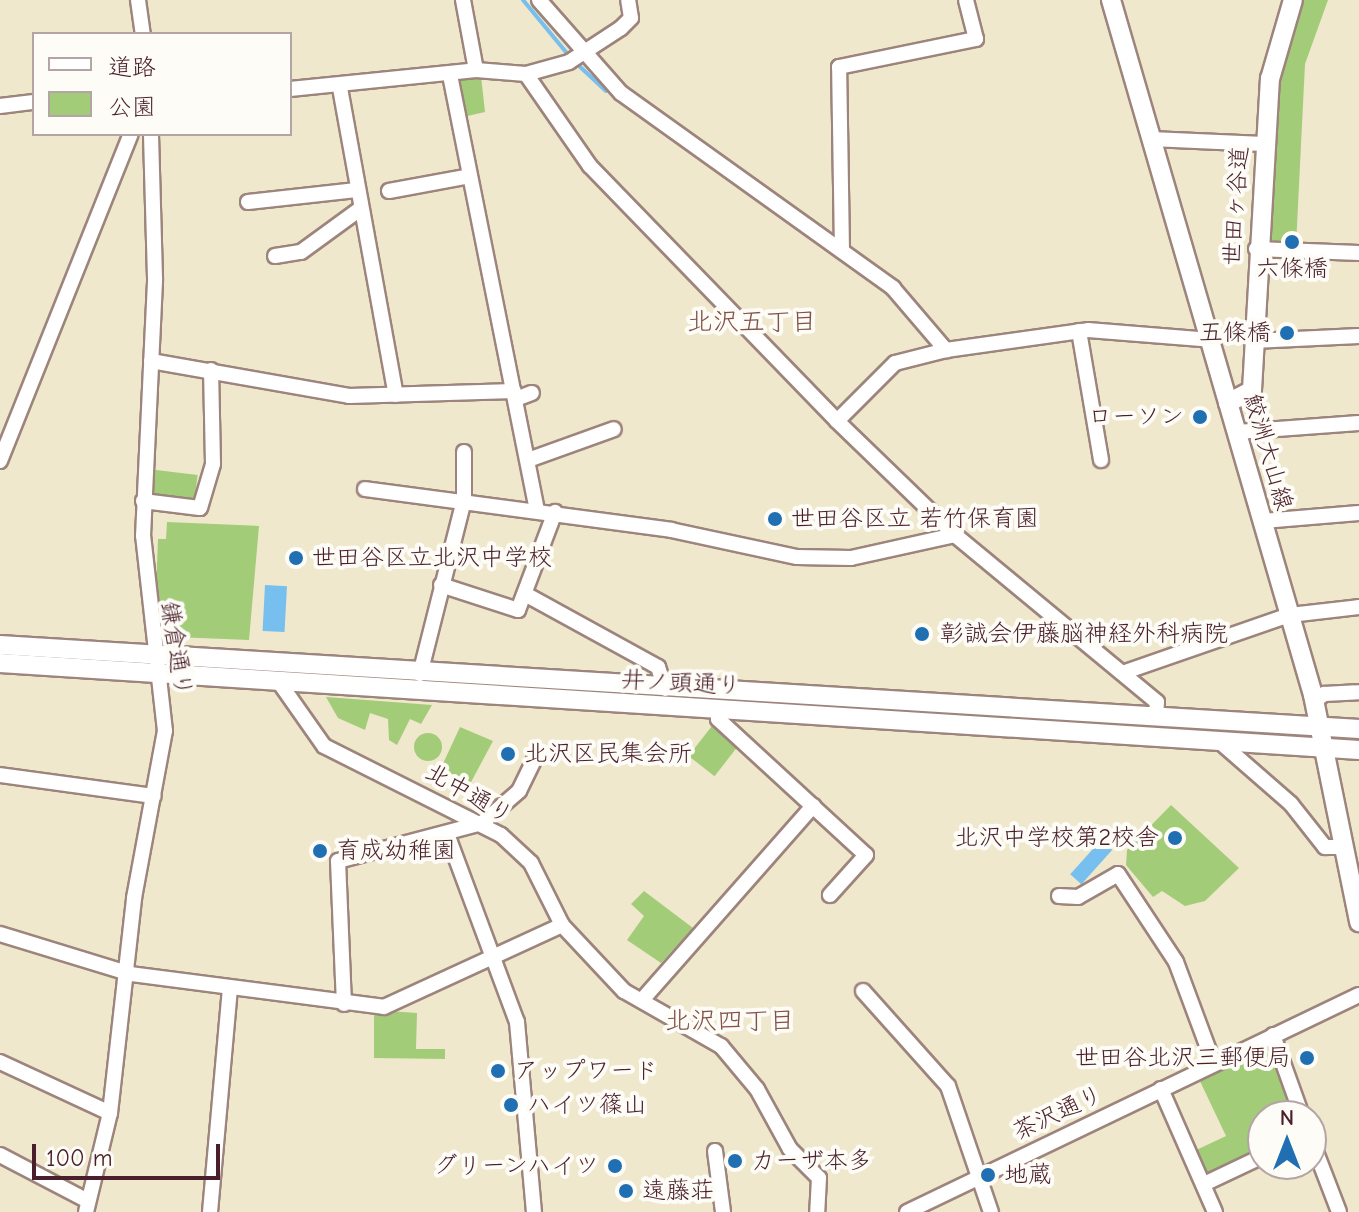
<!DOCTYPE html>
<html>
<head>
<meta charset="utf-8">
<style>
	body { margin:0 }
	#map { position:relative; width:1359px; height:1212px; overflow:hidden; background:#f0e8cd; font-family:"Comic Neue","Klee One",sans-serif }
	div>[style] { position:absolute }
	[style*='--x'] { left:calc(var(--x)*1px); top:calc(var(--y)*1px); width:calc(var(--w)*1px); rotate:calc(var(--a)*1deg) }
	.green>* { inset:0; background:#a3cc78; transform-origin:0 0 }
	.round { border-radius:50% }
	.water>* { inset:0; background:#76bfee; transform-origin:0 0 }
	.stream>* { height:4px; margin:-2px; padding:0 2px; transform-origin:2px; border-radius:2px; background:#76bfee }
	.roads { filter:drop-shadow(2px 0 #9d847c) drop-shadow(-2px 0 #9d847c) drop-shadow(0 2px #9d847c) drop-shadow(0 -2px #9d847c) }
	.street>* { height:14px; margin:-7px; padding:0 7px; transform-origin:7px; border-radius:7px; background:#fff }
	.secondary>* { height:18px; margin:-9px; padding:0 9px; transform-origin:9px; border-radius:9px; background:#fff }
	.dots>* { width:22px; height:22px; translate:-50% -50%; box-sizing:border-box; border:4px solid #fdfcf7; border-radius:50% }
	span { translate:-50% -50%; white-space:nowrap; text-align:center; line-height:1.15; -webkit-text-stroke:8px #fdfcf7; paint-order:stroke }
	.street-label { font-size:24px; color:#4a1f2b }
	.poi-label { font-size:24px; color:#4a1f2b }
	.right { translate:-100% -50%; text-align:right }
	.left { translate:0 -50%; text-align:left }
	.neighbourhood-label { font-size:26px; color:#835148 }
	.legend { position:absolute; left:32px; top:32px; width:260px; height:104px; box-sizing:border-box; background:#fdfcf7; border:2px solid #b5a4a5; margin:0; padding:10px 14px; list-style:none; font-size:24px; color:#4a1f2b }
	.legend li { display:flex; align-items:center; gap:16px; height:40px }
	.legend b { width:40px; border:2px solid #b5a4a5 }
	.north { position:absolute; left:1247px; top:1100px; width:80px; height:80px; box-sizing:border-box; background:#fdfcf7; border:2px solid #b5a4a5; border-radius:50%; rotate:0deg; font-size:22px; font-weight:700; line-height:32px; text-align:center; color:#4a1f2b }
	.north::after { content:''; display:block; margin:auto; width:28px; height:36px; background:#1f6fb2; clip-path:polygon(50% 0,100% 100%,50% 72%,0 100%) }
	.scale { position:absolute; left:32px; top:1144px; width:188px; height:36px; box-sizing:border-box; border:4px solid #4a1f2b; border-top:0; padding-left:10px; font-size:24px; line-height:28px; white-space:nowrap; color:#4a1f2b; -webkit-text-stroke:6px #fdfcf7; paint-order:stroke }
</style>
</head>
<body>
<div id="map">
	<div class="green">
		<i style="clip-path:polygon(1301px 0,1328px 0,1305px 64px,1296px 246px,1264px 238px,1282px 59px)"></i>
		<i style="clip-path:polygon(481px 76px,485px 112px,463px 117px,456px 79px)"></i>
		<i style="left:148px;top:469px;width:50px;height:26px;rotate:7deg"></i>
		<i style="clip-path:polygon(167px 522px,259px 526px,249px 640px,175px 637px,156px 591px,158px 539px,166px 539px)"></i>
		<i style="clip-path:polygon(326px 697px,432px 705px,421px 724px,410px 719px,397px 745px,389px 740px,388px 719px,370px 713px,365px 730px,338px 718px)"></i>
		<i style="left:715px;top:722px;width:33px;height:43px;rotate:38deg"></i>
		<i style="clip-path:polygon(460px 727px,493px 741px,470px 784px,441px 768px)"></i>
		<i class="round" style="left:414px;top:733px;width:28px;height:28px"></i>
		<i style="clip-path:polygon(1171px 805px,1239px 868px,1205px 901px,1185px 906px,1162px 891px,1153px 897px,1126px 865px,1127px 850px)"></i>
		<i style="clip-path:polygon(644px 891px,693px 928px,661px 963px,627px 940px,644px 916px,631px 904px)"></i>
		<i style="clip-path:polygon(374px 1010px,417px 1013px,416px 1049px,445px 1049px,445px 1059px,374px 1058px)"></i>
		<i style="clip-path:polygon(1271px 1045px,1299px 1116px,1263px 1116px,1263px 1151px,1204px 1175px,1192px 1152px,1226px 1136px,1198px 1077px)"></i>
	</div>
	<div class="water">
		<i style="left:265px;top:585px;width:22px;height:46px;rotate:3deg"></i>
		<i style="left:1101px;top:840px;width:15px;height:46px;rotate:42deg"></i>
	</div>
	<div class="stream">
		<i style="--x:523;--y:0;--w:74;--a:50.5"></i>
		<i style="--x:576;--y:63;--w:41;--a:43"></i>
	</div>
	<div class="roads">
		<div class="street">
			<i style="--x:138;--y:0;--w:34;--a:82"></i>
			<i style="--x:463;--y:0;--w:71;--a:79.5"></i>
			<i style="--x:539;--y:0;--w:124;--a:48.6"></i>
			<i style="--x:621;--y:93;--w:335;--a:35.6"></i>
			<i style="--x:893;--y:288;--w:82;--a:49.5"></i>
			<i style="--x:526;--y:74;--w:112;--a:55.2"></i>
			<i style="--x:590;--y:166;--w:355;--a:45.9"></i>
			<i style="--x:837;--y:421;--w:164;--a:44"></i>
			<i style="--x:955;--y:535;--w:262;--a:39.6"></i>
			<i style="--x:1157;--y:702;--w:16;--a:94"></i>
			<i style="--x:450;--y:75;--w:443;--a:78.7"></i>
			<i style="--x:340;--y:88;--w:312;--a:79.7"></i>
			<i style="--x:290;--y:89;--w:187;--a:-5.8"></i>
			<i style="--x:476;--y:70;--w:50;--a:4.6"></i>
			<i style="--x:526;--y:74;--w:45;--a:-15.6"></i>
			<i style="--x:569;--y:62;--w:62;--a:-33.2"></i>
			<i style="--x:621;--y:28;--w:14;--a:-45"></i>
			<i style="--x:631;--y:18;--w:18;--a:-99"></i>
			<i style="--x:0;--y:106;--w:34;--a:-7"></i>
			<i style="--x:1152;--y:139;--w:111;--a:2.6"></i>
			<i style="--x:389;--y:191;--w:82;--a:-10.5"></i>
			<i style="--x:248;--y:202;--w:109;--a:-6.3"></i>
			<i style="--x:1256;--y:249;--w:103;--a:2.2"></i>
			<i style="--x:842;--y:251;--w:184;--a:-90.9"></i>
			<i style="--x:839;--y:67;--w:140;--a:-11.6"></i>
			<i style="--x:976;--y:39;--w:40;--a:-104.4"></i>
			<i style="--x:275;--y:256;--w:26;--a:-9"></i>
			<i style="--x:301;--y:252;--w:73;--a:-36.1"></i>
			<i style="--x:1079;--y:331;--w:131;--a:80.3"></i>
			<i style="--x:1253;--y:341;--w:106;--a:-2.7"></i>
			<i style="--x:151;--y:361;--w:201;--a:10"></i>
			<i style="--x:349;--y:396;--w:165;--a:-1.7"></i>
			<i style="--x:516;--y:399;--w:17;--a:-21"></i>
			<i style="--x:837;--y:421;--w:82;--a:-45"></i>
			<i style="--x:895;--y:363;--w:53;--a:-14.3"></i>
			<i style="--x:946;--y:350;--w:143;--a:-8"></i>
			<i style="--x:1088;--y:330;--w:123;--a:4.6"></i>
			<i style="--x:1237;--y:432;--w:122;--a:-4.2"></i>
			<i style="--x:528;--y:460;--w:91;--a:-19.8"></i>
			<i style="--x:0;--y:461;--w:352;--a:-68.2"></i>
			<i style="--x:365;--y:489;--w:309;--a:7.6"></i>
			<i style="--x:671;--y:530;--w:129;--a:12.1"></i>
			<i style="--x:797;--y:557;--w:54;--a:1.1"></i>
			<i style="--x:851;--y:558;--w:107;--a:-12.5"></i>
			<i style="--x:143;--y:501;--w:57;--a:7"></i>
			<i style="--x:200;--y:508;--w:46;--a:-73.5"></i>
			<i style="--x:213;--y:464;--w:94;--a:-91.2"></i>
			<i style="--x:1263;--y:521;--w:96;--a:-4.8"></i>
			<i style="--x:441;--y:585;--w:81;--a:18"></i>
			<i style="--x:518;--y:610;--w:105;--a:-69.3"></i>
			<i style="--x:525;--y:594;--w:152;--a:28.8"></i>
			<i style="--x:658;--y:667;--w:23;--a:72"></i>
			<i style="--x:1125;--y:672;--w:175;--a:-19.1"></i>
			<i style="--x:1290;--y:615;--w:69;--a:-6.6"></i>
			<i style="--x:420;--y:674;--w:179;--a:-75.8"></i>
			<i style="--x:464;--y:500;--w:48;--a:-90"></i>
			<i style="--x:279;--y:682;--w:78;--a:54.9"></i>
			<i style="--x:324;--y:746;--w:198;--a:26.7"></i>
			<i style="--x:501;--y:835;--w:41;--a:43"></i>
			<i style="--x:531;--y:863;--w:69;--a:63.4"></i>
			<i style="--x:562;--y:925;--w:91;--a:46.8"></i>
			<i style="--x:624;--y:991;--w:112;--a:29.6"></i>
			<i style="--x:721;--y:1046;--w:56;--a:50.1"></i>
			<i style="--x:757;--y:1089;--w:68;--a:61.2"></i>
			<i style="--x:790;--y:1149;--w:41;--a:45"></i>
			<i style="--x:819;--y:1178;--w:34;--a:93"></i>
			<i style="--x:1314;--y:702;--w:13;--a:-39"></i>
			<i style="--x:1324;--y:694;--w:35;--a:-3"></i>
			<i style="--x:718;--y:709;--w:10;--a:90"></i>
			<i style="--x:718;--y:719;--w:201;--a:42.6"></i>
			<i style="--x:866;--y:855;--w:54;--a:132"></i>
			<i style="--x:1220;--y:742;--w:94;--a:41.1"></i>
			<i style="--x:1291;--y:804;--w:55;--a:51.7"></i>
			<i style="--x:1325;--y:847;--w:19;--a:0"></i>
			<i style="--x:0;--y:775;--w:155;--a:7.8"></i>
			<i style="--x:447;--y:834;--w:201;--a:69.6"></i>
			<i style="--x:517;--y:1022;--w:191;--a:84.9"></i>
			<i style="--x:1059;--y:896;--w:19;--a:3"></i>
			<i style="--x:1078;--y:897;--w:46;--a:-29.9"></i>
			<i style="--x:1118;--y:874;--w:105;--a:56.6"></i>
			<i style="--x:1176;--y:962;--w:109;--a:69.6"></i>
			<i style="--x:0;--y:934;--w:137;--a:17"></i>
			<i style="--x:131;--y:974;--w:255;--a:7.4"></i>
			<i style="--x:384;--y:1007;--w:196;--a:-24.7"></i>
			<i style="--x:863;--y:991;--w:127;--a:48.2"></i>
			<i style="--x:948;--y:1086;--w:133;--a:71.2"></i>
			<i style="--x:642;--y:1000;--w:259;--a:-48.6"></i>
			<i style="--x:344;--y:1004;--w:143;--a:-92.4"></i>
			<i style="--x:338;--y:861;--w:149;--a:-14.8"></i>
			<i style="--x:482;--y:823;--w:49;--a:-40.9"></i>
			<i style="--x:519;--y:791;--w:41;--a:-64.1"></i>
			<i style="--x:1273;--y:1035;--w:86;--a:70.3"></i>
			<i style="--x:0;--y:1062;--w:121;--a:24.9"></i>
			<i style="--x:1161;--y:1089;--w:134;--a:66.3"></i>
			<i style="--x:1311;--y:1139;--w:78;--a:69"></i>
			<i style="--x:715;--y:1151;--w:62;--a:82.5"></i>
			<i style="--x:0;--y:1155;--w:99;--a:27.6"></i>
			<i style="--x:1204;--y:1184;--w:65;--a:-25.4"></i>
			<i style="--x:86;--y:1212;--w:102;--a:-76.4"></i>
			<i style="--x:110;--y:1113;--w:216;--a:-83.6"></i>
			<i style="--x:134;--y:898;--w:170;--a:-79.5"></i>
			<i style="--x:165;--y:731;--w:196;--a:-96.4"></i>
			<i style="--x:143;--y:536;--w:258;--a:-87.3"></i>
			<i style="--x:155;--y:278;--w:144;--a:-91.6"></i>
			<i style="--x:210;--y:1212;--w:224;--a:-84.9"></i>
			<i style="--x:907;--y:1212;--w:501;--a:-25.65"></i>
		</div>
		<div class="secondary">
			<i style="--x:1111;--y:0;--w:724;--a:73.79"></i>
			<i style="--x:1313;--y:695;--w:232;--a:78.5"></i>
			<i style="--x:1228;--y:403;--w:27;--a:-28"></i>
			<i style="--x:1252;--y:390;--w:312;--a:-86.7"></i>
			<i style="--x:1270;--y:79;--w:82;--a:-73.8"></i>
			<i style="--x:0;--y:645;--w:1362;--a:3.54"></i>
			<i style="--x:0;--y:663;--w:1362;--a:3.66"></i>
		</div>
	</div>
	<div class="dots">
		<i style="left:1292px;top:242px;background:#1f6fb2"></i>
		<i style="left:1287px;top:333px;background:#1f6fb2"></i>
		<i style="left:1200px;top:417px;background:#1f6fb2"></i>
		<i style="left:775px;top:519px;background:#1f6fb2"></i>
		<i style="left:296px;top:558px;background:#1f6fb2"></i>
		<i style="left:922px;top:634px;background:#1f6fb2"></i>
		<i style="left:508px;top:754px;background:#1f6fb2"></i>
		<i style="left:1175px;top:838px;background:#1f6fb2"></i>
		<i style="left:320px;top:851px;background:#1f6fb2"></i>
		<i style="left:1307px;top:1058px;background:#1f6fb2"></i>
		<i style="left:498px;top:1071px;background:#1f6fb2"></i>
		<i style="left:511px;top:1105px;background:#1f6fb2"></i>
		<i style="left:735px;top:1161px;background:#1f6fb2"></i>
		<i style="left:615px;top:1166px;background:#1f6fb2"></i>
		<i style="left:988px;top:1175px;background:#1f6fb2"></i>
		<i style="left:626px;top:1191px;background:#1f6fb2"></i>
	</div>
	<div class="street-label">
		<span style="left:1236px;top:206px;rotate:-86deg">世田ヶ谷道</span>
		<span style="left:1268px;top:452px;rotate:74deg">鮫洲大山線</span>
		<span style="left:176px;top:649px;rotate:81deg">鎌倉通り</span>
		<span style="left:681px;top:683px;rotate:3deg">井ノ頭通り</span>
		<span style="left:469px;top:794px;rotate:30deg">北中通り</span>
		<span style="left:1058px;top:1113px;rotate:-25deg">茶沢通り</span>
	</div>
	<div class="poi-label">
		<span style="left:1292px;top:269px">六條橋</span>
		<span class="right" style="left:1271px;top:333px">五條橋</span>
		<span class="right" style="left:1184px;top:417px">ローソン</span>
		<span class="left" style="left:791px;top:519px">世田谷区立 若竹保育園</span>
		<span class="left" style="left:312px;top:558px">世田谷区立北沢中学校</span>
		<span class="left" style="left:940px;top:634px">彰誠会伊藤脳神経外科病院</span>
		<span class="left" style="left:524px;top:754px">北沢区民集会所</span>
		<span class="right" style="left:1159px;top:838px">北沢中学校第2校舎</span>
		<span class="left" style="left:336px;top:851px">育成幼稚園</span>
		<span class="right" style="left:1291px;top:1058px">世田谷北沢三郵便局</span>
		<span class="left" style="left:514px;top:1071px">アップワード</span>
		<span class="left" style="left:527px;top:1105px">ハイツ篠山</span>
		<span class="left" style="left:751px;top:1161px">カーザ本多</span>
		<span class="right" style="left:599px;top:1166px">グリーンハイツ</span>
		<span class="left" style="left:1004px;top:1175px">地蔵</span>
		<span class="left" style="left:642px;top:1191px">遠藤荘</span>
	</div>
	<div class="neighbourhood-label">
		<span style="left:752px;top:323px">北沢五丁目</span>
		<span style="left:730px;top:1022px">北沢四丁目</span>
	</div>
	<ul class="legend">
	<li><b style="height:10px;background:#fff"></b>道路</li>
	<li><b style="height:22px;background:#a3cc78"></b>公園</li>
	</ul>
	<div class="north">N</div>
	<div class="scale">100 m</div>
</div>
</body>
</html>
